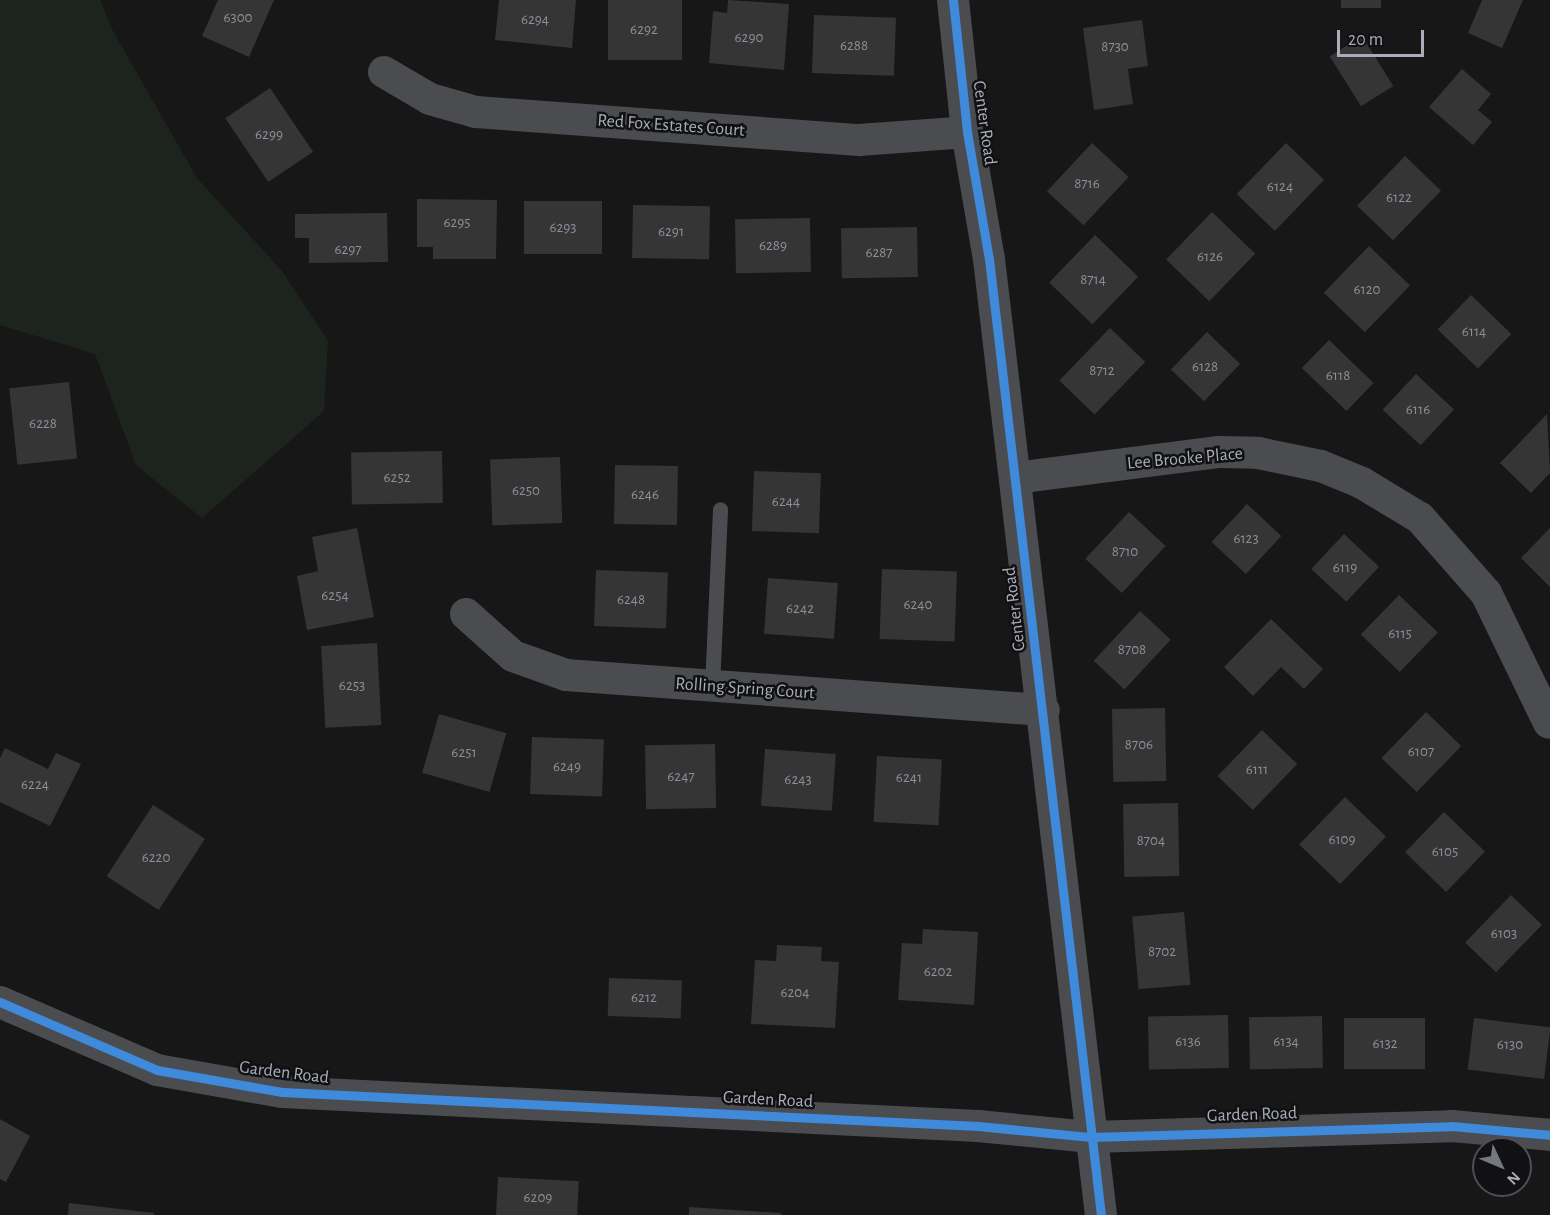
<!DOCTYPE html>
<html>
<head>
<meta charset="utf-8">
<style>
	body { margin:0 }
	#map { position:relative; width:1550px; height:1215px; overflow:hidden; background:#171717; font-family:"Alegreya Sans",sans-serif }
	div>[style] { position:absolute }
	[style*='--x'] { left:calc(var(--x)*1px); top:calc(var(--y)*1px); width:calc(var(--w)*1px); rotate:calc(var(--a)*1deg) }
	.green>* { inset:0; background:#1d241e }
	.building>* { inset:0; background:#353536; transform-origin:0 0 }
	.lane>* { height:15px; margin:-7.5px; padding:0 7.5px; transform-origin:7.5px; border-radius:7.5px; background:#4b4c50 }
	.street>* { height:32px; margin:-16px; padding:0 16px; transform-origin:16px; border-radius:16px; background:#4b4c50 }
	.cycleway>* { height:9px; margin:-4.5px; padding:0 4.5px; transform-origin:4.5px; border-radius:4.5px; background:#408adc }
	span { translate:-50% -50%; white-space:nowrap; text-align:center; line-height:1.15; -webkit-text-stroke:5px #111113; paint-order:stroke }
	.number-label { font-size:15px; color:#8b8f98 }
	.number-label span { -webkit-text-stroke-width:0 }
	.street-label { font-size:18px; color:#a8adb8 }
	.north { position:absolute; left:1472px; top:1137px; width:60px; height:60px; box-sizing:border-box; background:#111113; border:2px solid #4d4f55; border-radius:50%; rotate:134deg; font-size:16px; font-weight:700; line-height:24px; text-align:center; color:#a8adb8 }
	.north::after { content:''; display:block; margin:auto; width:21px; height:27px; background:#757880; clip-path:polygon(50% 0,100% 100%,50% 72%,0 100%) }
	.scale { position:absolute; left:1337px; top:30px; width:87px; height:27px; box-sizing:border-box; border:3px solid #a8adb8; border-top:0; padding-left:8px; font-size:18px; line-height:21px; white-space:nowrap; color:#a8adb8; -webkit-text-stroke:4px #111113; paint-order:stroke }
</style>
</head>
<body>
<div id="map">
	<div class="green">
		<i style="clip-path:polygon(0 0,100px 0,113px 31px,197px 178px,282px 271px,328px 341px,324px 411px,202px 518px,136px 465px,95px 354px,0 325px)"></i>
	</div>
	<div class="building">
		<i style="clip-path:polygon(218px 0,274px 0,249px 57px,202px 36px)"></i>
		<i style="clip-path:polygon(499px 0,576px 0,572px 48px,495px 40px)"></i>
		<i style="left:608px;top:0;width:74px;height:60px"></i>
		<i style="clip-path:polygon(728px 0,789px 4px,784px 70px,709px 63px,713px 11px,727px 13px)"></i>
		<i style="left:1341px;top:0;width:40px;height:8px"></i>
		<i style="clip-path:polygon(1482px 0,1523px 0,1502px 48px,1468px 33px)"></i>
		<i style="left:814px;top:15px;width:82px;height:58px;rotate:2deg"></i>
		<i style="clip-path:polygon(1142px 20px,1148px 66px,1128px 69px,1133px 104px,1094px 110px,1083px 28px)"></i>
		<i style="left:1362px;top:36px;width:59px;height:38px;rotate:58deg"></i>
		<i style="clip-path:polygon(1462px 69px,1491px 94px,1478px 110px,1492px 122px,1473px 145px,1429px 107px)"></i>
		<i style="left:270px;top:88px;width:77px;height:54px;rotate:56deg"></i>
		<i style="left:1092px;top:143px;width:50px;height:66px;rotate:43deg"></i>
		<i style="left:1286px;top:143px;width:53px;height:71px;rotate:44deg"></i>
		<i style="left:1405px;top:156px;width:50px;height:69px;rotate:44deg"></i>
		<i style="clip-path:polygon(417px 199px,497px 200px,496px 259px,433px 259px,433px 247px,417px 247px)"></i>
		<i style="left:602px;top:201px;width:53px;height:78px;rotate:90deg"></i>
		<i style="left:633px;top:205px;width:77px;height:53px;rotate:1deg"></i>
		<i style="left:1212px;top:212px;width:60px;height:66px;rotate:44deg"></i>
		<i style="clip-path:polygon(387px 213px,388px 262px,309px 263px,309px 238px,295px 238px,295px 214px)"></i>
		<i style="left:810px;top:218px;width:54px;height:75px;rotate:89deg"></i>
		<i style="left:917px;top:227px;width:50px;height:76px;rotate:89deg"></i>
		<i style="left:1095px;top:235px;width:60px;height:66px;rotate:44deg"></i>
		<i style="left:1369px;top:246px;width:57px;height:65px;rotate:44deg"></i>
		<i style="left:1471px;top:295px;width:56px;height:48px;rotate:44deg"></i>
		<i style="left:1110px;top:328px;width:49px;height:73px;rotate:44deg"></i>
		<i style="left:1207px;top:332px;width:46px;height:52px;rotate:44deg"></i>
		<i style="left:1329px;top:340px;width:62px;height:39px;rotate:44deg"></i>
		<i style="left:1416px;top:374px;width:52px;height:49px;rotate:43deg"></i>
		<i style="left:69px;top:382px;width:77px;height:60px;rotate:84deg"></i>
		<i style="clip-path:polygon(1547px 414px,1550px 473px,1531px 493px,1500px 463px)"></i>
		<i style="left:442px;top:451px;width:52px;height:91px;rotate:89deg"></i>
		<i style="left:560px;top:457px;width:66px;height:70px;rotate:88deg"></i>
		<i style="left:615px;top:465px;width:63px;height:59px;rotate:1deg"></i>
		<i style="left:754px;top:471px;width:67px;height:60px;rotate:2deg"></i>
		<i style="left:1247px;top:504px;width:47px;height:52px;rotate:43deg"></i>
		<i style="left:1129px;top:512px;width:50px;height:64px;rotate:43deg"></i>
		<i style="clip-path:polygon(357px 528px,374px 617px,307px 630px,297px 576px,318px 571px,312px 537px)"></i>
		<i style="clip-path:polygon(1550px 528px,1550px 587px,1521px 558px)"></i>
		<i style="left:1344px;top:534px;width:48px;height:48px;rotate:43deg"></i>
		<i style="left:882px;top:569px;width:75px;height:70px;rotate:2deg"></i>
		<i style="left:596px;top:570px;width:72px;height:56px;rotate:2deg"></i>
		<i style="left:768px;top:578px;width:70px;height:56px;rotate:4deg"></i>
		<i style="left:1399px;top:595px;width:54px;height:55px;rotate:44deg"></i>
		<i style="left:1140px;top:611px;width:42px;height:68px;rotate:43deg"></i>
		<i style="clip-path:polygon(1271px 619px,1323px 669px,1304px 689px,1281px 667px,1253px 696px,1224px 667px)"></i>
		<i style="left:377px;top:643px;width:82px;height:56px;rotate:87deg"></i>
		<i style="left:1165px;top:708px;width:73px;height:53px;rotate:89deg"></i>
		<i style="left:1426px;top:712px;width:49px;height:64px;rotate:44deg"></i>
		<i style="left:439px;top:714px;width:70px;height:61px;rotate:16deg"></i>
		<i style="left:1262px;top:730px;width:49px;height:64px;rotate:44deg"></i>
		<i style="left:532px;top:737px;width:72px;height:57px;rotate:2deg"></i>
		<i style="left:715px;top:744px;width:64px;height:70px;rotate:89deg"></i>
		<i style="clip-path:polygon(5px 748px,48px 769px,56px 753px,81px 764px,50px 826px,0 802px,0 758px)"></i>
		<i style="left:765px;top:749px;width:71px;height:57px;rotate:4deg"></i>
		<i style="left:877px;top:756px;width:65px;height:66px;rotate:3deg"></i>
		<i style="left:1345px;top:797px;width:57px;height:66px;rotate:44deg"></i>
		<i style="left:1178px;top:803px;width:73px;height:55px;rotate:89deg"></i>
		<i style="left:153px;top:805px;width:62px;height:85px;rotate:33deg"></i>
		<i style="left:1444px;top:812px;width:57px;height:56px;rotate:44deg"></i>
		<i style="left:1511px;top:895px;width:43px;height:66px;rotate:44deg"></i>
		<i style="left:1184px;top:912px;width:73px;height:52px;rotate:85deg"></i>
		<i style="clip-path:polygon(923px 929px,978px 932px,974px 1005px,898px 1000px,902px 943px,922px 944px)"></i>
		<i style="clip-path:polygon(777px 945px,822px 947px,821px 961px,839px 962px,835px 1028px,751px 1024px,755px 960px,776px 961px)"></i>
		<i style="left:609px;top:978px;width:73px;height:38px;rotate:2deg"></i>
		<i style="left:1228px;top:1015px;width:53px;height:80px;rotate:89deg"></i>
		<i style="left:1322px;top:1016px;width:52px;height:73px;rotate:89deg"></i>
		<i style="left:1425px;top:1018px;width:51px;height:81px;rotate:90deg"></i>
		<i style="left:1474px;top:1018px;width:77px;height:52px;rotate:7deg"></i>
		<i style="clip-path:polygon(0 1119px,30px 1136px,6px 1182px,0 1179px)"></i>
		<i style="left:498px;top:1177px;width:81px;height:38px;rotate:3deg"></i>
		<i style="clip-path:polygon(69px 1203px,154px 1213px,154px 1215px,68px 1215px)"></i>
		<i style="clip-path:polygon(689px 1207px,781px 1213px,781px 1215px,689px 1215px)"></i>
	</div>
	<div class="lane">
		<i style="--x:712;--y:686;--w:177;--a:-87.4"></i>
	</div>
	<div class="street">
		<i style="--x:953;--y:0;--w:133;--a:83.9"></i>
		<i style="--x:967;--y:132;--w:129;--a:80.2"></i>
		<i style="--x:989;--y:259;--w:963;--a:83.32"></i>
		<i style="--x:384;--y:72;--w:53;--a:30.4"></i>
		<i style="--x:430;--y:99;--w:48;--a:15.8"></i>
		<i style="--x:476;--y:112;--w:384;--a:4.2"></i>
		<i style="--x:859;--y:140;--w:108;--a:-4.2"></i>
		<i style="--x:1016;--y:478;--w:205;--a:-7.3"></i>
		<i style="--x:1219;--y:452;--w:39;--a:1"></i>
		<i style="--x:1258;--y:453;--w:64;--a:11.7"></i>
		<i style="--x:1321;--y:466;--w:44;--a:22.5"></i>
		<i style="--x:1362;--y:483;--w:68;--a:31.1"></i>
		<i style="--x:1420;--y:518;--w:100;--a:48.7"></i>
		<i style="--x:1486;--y:593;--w:144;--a:64.1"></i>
		<i style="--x:466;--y:614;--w:63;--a:41.8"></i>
		<i style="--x:513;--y:656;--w:56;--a:19.7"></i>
		<i style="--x:566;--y:675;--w:479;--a:4.2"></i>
		<i style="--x:0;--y:1002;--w:171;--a:23.4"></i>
		<i style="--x:157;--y:1070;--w:127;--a:10"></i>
		<i style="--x:282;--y:1092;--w:697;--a:2.8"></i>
		<i style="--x:978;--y:1126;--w:114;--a:5.6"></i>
		<i style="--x:1091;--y:1137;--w:361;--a:-1.7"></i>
		<i style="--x:1452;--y:1126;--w:98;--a:5.2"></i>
	</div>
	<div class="cycleway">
		<i style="--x:953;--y:0;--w:133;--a:83.9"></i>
		<i style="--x:967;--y:132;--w:129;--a:80.2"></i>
		<i style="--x:989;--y:259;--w:963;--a:83.32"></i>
		<i style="--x:0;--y:1002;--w:171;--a:23.4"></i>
		<i style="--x:157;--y:1070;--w:127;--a:10"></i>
		<i style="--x:282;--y:1092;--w:697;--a:2.8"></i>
		<i style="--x:978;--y:1126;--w:114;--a:5.6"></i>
		<i style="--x:1091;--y:1137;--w:361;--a:-1.7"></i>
		<i style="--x:1452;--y:1126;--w:98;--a:5.2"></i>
	</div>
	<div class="number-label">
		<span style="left:238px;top:18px">6300</span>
		<span style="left:535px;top:20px">6294</span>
		<span style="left:644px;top:30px">6292</span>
		<span style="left:749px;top:38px">6290</span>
		<span style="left:854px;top:46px">6288</span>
		<span style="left:1115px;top:47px">8730</span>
		<span style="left:269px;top:135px">6299</span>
		<span style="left:1087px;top:184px">8716</span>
		<span style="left:1280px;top:187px">6124</span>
		<span style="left:1399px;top:198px">6122</span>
		<span style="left:457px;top:223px">6295</span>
		<span style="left:563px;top:228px">6293</span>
		<span style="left:671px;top:232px">6291</span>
		<span style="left:773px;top:246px">6289</span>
		<span style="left:348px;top:250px">6297</span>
		<span style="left:879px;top:253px">6287</span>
		<span style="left:1210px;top:257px">6126</span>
		<span style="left:1093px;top:280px">8714</span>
		<span style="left:1367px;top:290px">6120</span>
		<span style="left:1474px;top:332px">6114</span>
		<span style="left:1205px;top:367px">6128</span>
		<span style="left:1102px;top:371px">8712</span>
		<span style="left:1338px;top:376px">6118</span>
		<span style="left:1418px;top:410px">6116</span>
		<span style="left:43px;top:424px">6228</span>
		<span style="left:397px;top:478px">6252</span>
		<span style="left:526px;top:491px">6250</span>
		<span style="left:645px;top:495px">6246</span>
		<span style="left:786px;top:502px">6244</span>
		<span style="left:1246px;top:539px">6123</span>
		<span style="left:1125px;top:552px">8710</span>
		<span style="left:1345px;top:568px">6119</span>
		<span style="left:335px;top:596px">6254</span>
		<span style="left:631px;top:600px">6248</span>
		<span style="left:918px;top:605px">6240</span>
		<span style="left:800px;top:609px">6242</span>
		<span style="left:1400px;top:634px">6115</span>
		<span style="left:1132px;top:650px">8708</span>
		<span style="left:352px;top:686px">6253</span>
		<span style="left:1139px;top:745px">8706</span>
		<span style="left:1421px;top:752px">6107</span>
		<span style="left:464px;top:753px">6251</span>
		<span style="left:567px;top:767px">6249</span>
		<span style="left:1257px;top:770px">6111</span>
		<span style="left:681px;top:777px">6247</span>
		<span style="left:909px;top:778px">6241</span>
		<span style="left:798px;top:780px">6243</span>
		<span style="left:35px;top:785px">6224</span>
		<span style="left:1342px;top:840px">6109</span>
		<span style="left:1151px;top:841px">8704</span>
		<span style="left:1445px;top:852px">6105</span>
		<span style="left:156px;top:858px">6220</span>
		<span style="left:1504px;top:934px">6103</span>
		<span style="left:1162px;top:952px">8702</span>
		<span style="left:938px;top:972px">6202</span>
		<span style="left:795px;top:993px">6204</span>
		<span style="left:644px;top:998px">6212</span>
		<span style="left:1188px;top:1042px">6136</span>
		<span style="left:1286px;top:1042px">6134</span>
		<span style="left:1385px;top:1044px">6132</span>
		<span style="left:1510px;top:1045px">6130</span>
		<span style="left:538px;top:1198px">6209</span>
	</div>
	<div class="street-label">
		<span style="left:984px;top:123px;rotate:82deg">Center Road</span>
		<span style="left:671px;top:126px;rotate:4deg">Red Fox Estates Court</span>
		<span style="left:1185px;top:459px;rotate:-5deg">Lee Brooke Place</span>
		<span style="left:1015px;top:609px;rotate:-97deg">Center Road</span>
		<span style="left:745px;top:689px;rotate:4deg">Rolling Spring Court</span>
		<span style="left:284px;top:1073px;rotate:7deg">Garden Road</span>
		<span style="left:768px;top:1100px;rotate:3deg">Garden Road</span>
		<span style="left:1252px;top:1115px;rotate:-2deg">Garden Road</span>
	</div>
	<div class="north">N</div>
	<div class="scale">20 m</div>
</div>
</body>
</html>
